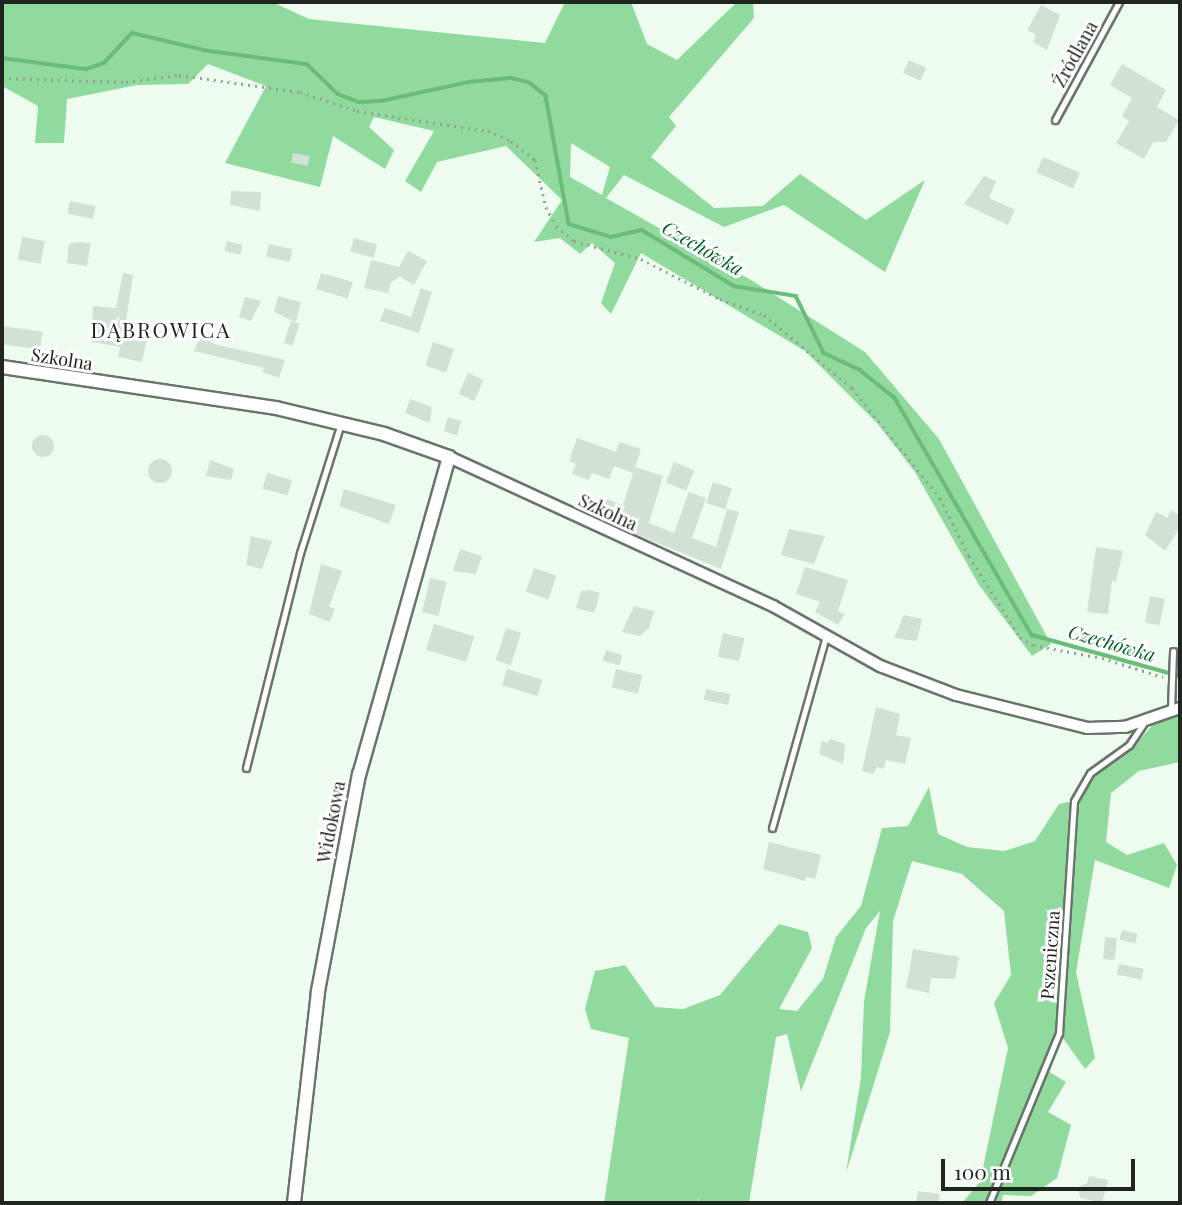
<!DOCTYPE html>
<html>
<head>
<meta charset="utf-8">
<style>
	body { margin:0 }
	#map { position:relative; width:1182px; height:1205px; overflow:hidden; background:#eefcf0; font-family:"Playfair Display",serif }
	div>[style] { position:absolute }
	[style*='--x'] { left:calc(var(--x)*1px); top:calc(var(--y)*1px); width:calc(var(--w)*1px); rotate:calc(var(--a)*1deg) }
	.green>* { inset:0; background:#91da9e }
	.stream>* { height:3.5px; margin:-1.75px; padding:0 1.75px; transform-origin:1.75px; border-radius:1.75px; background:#6bbb7b }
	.building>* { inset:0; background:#d3e1d5; transform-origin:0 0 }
	.round { border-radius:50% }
	.path>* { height:2.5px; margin-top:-1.25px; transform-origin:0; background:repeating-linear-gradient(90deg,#959f96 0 2px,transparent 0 7px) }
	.roads { filter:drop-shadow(2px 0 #69756b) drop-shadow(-2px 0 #69756b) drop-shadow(0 2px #69756b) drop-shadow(0 -2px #69756b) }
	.service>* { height:5px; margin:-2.5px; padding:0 2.5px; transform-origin:2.5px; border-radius:2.5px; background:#fff }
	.minor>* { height:10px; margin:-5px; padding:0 5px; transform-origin:5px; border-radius:5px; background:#fff }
	.tertiary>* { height:12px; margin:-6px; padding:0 6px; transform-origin:6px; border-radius:6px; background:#fff }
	span { translate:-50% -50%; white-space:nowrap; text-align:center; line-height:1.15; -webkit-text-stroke:6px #fff; paint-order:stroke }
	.street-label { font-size:18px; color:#202520 }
	.water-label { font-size:19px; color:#016227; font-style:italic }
	.quarter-label { font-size:21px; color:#202520; letter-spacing:2px }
	.frame { position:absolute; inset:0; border:4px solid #202520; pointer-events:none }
	.scale { position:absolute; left:941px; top:1159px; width:194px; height:32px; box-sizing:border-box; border:4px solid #202520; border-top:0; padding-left:9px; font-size:21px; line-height:24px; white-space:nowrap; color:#202520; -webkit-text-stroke:5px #fff; paint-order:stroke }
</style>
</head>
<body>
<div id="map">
	<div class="green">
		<i style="clip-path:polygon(evenodd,2px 2px,272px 2px,309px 19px,545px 43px,565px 2px,631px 2px,647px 44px,677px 60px,737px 2px,753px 2px,754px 18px,669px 117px,676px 126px,651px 157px,714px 208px,763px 206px,800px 174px,866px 220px,925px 180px,885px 272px,784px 205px,724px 227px,624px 175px,606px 198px,751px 280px,865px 352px,939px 439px,1051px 644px,1032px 656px,979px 585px,915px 472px,877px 423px,805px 351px,641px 253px,611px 314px,601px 303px,615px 263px,592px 243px,580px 254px,560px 238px,534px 242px,562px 200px,506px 146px,437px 162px,421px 192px,405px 181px,434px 131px,374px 117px,369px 127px,394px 150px,385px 169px,333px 136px,320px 187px,225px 163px,266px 86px,208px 64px,188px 84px,137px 85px,67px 99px,64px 143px,35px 143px,38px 106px,2px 86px,2px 2px,571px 143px,610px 167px,602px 195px,570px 177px,571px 143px)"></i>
		<i style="clip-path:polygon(1180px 713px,1180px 762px,1139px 771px,1111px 793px,1106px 842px,1127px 855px,1164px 843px,1177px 865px,1169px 888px,1095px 860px,1076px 972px,1095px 1058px,1085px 1069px,1060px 1034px,1046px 1070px,1066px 1082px,1048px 1112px,1071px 1125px,1057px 1178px,1031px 1196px,1003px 1195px,1001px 1203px,962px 1203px,980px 1182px,1008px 1048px,994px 1003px,1011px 975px,1004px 911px,962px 874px,912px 861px,893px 921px,890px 1032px,846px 1173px,861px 1077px,864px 1001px,880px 911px,866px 928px,801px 1091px,787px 1034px,776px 1037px,749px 1203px,698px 1203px,700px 1195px,697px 1203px,604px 1203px,629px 1038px,591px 1029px,585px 1009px,595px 971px,625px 965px,655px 1007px,683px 1009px,720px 995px,779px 924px,808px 932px,812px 948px,779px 1009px,797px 1011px,823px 979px,836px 937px,861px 906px,882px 828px,908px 826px,929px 787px,938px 834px,967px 847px,1004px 851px,1035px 841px,1059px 804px,1074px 801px,1095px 775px,1134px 746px,1157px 720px)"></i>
	</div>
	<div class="stream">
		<i style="--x:2;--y:58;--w:85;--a:7.5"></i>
		<i style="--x:86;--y:69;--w:19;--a:-18"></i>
		<i style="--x:104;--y:63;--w:41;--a:-47"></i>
		<i style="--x:132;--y:33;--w:79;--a:13.2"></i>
		<i style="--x:209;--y:51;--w:99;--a:7.6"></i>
		<i style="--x:307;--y:64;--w:43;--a:44.1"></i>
		<i style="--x:338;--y:94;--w:22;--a:21"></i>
		<i style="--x:359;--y:102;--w:22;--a:-3"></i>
		<i style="--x:381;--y:101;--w:90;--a:-12.2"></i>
		<i style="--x:469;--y:82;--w:42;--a:-5.4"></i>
		<i style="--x:511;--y:78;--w:18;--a:13"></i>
		<i style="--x:529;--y:82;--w:22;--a:39"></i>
		<i style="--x:546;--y:96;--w:130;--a:79.8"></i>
		<i style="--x:569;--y:224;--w:44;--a:17.2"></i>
		<i style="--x:611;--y:237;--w:32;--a:-13"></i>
		<i style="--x:642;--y:230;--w:108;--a:31.3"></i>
		<i style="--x:734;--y:286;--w:63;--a:9.2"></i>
		<i style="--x:796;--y:296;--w:64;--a:63.8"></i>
		<i style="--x:824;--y:353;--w:40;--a:25"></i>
		<i style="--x:860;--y:370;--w:45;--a:38.7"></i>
		<i style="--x:895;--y:398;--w:274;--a:60"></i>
		<i style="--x:1032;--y:635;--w:154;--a:15.5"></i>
	</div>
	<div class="building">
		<i style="clip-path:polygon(1041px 5px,1060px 15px,1047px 50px,1033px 42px,1036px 35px,1027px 30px)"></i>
		<i style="left:909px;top:60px;width:19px;height:14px;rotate:25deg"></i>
		<i style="clip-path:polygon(1122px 64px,1166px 90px,1157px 107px,1179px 120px,1166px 142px,1153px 142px,1144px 159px,1116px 143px,1129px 121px,1122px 116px,1132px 98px,1110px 85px)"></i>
		<i style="left:293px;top:153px;width:17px;height:10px;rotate:10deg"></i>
		<i style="left:1043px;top:157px;width:40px;height:17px;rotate:23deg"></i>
		<i style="clip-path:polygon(984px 176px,996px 181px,989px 198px,1015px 210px,1008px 225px,964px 204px)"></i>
		<i style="clip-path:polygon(231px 191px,261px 192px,260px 211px,230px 205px)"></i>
		<i style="left:70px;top:201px;width:26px;height:13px;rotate:11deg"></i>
		<i style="left:22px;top:237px;width:23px;height:23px;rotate:10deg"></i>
		<i style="left:354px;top:238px;width:24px;height:14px;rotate:15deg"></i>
		<i style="left:227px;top:241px;width:16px;height:10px;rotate:14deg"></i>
		<i style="clip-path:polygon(77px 242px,91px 243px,87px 266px,67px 263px,69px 244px)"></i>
		<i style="left:269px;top:244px;width:24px;height:13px;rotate:12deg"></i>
		<i style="clip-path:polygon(408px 251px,427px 261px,414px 285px,400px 277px,391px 282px,388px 293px,364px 288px,371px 260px,399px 267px)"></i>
		<i style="clip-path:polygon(123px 273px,133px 275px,124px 335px,147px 339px,142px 362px,118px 357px,120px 347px,92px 342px,93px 306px,116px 308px)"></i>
		<i style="left:321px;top:273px;width:33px;height:17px;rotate:16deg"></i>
		<i style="clip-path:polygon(421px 288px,432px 292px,419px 333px,380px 321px,385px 308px,411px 317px)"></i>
		<i style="clip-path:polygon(278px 296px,301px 302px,296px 322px,274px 312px)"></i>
		<i style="clip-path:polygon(245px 297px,261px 301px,251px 321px,239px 317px)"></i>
		<i style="left:291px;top:321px;width:9px;height:23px;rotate:18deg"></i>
		<i style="left:2px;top:326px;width:41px;height:18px;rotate:8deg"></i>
		<i style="clip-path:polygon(200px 336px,214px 344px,285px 360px,279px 378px,262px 372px,264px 368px,194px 351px)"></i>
		<i style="left:433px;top:342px;width:22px;height:25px;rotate:18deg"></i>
		<i style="left:468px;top:373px;width:17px;height:23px;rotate:24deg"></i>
		<i style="clip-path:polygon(410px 399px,432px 407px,430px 423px,405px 413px)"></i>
		<i style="left:448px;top:417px;width:14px;height:15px;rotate:17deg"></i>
		<i class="round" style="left:32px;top:435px;width:22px;height:22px"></i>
		<i style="clip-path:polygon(577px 438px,616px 452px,619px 442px,641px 449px,633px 473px,614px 466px,609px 479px,592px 473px,589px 480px,572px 474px,576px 464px,569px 461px)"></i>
		<i class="round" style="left:148px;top:459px;width:24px;height:24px"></i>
		<i style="clip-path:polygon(210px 460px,234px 469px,231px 480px,206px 476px)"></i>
		<i style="left:674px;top:462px;width:22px;height:22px;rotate:22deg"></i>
		<i style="clip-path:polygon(635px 467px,663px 476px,649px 523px,674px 533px,689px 492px,706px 498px,692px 538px,716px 547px,727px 509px,739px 512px,721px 569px,633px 533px,635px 525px,596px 511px,601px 497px,623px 505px)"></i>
		<i style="left:267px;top:473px;width:26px;height:16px;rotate:16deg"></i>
		<i style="left:713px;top:482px;width:20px;height:22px;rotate:18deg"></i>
		<i style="clip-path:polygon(344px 489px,396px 505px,389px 524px,339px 506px)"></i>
		<i style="clip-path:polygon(1171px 510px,1180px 516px,1180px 527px,1165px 551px,1145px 535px,1156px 512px,1167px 518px)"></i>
		<i style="clip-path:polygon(789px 529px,825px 536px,814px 564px,781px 555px)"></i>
		<i style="clip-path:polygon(251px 536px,272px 541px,262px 569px,246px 565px)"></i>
		<i style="clip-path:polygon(1096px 547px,1123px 551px,1116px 582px,1112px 581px,1108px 614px,1087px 612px)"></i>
		<i style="clip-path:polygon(460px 549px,482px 556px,476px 574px,453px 571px)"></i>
		<i style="clip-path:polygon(321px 564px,342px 571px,329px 607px,335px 608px,330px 622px,309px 614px)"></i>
		<i style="clip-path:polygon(805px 567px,848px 580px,838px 611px,845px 614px,838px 625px,815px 612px,820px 602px,796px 594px)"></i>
		<i style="left:534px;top:568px;width:24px;height:25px;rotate:19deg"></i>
		<i style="left:430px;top:578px;width:17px;height:35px;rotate:13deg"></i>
		<i style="clip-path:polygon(590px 590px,600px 593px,594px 613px,576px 608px,581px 591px)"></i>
		<i style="left:1150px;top:596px;width:15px;height:27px;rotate:11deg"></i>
		<i style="clip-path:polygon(634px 606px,654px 611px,649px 628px,640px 636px,622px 632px)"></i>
		<i style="clip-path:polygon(904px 615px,922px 619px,917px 641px,894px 638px)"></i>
		<i style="left:434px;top:624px;width:42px;height:27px;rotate:17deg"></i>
		<i style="left:506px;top:628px;width:16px;height:34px;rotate:18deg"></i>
		<i style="left:723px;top:633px;width:22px;height:24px;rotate:13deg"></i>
		<i style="left:606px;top:650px;width:17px;height:11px;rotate:17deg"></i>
		<i style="left:507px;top:669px;width:37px;height:17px;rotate:17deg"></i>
		<i style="left:616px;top:669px;width:27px;height:19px;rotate:13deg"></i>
		<i style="left:706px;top:689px;width:25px;height:11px;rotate:12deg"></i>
		<i style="clip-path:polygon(876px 707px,900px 714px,896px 735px,911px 738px,905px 764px,886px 760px,884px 769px,876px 767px,874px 774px,862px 771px)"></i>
		<i style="clip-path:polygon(830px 739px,845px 744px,843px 764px,819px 754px,822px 741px,828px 743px)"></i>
		<i style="clip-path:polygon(769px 842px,821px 855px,815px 879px,806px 877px,805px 881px,763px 869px)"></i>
		<i style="left:1122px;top:930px;width:16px;height:10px;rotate:14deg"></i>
		<i style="left:1105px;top:937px;width:12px;height:22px;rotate:5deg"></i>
		<i style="clip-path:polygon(913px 949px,959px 957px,955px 979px,931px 978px,929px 993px,906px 988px)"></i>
		<i style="left:1119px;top:964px;width:25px;height:11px;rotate:11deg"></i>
		<i style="clip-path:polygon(1089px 1176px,1108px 1180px,1102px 1203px,1080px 1198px,1078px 1187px,1087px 1183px)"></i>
		<i style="clip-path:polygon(918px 1191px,940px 1194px,938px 1203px,916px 1203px)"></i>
	</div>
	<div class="path">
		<i style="--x:2;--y:78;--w:124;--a:1.8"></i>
		<i style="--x:126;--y:82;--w:53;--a:-7.5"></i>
		<i style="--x:179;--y:75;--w:122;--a:8"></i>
		<i style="--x:300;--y:92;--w:60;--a:18.4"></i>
		<i style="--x:357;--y:111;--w:133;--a:8.7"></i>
		<i style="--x:488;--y:131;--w:25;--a:23"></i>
		<i style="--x:511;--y:141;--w:31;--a:38"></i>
		<i style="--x:535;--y:160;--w:48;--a:76.8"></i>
		<i style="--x:546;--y:207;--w:21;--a:62"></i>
		<i style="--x:556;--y:226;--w:23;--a:40"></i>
		<i style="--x:574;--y:241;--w:69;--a:15"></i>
		<i style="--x:641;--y:259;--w:89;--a:26.9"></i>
		<i style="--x:720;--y:299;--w:47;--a:20"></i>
		<i style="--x:764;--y:315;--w:114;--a:39.7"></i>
		<i style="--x:852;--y:388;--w:141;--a:51.3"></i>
		<i style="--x:940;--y:498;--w:65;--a:63.4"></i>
		<i style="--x:969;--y:556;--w:96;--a:57.8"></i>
		<i style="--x:1020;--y:637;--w:15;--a:32"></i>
		<i style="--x:1033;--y:645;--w:70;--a:10.7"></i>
		<i style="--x:1102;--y:658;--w:64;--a:17.3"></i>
	</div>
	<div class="roads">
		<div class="service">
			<i style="--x:1055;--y:120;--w:134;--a:-61.5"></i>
			<i style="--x:1171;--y:709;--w:58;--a:-88"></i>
			<i style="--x:246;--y:768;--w:222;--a:-75.9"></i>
			<i style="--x:300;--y:553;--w:136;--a:-72.5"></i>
			<i style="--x:772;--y:828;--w:199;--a:-74.3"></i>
			<i style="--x:989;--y:1203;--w:184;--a:-67.6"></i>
			<i style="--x:1059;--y:1033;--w:232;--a:-86.3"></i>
			<i style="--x:1074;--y:801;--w:32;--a:-60"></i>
			<i style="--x:1090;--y:773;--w:48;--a:-35.7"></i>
			<i style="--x:1129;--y:745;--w:25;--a:-56"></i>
		</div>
		<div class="minor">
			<i style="--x:449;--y:457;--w:357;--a:24.7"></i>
			<i style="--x:773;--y:606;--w:123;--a:29.3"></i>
			<i style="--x:880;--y:666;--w:81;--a:20.9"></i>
			<i style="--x:956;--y:695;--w:135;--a:14.1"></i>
			<i style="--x:1087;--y:728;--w:38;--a:-2"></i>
			<i style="--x:1125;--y:727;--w:58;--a:-19.1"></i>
		</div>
		<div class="tertiary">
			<i style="--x:2;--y:367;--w:277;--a:8.5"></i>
			<i style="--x:276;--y:408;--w:111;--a:13.5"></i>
			<i style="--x:384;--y:434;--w:69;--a:19.5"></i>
			<i style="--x:449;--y:457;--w:330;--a:105.8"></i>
			<i style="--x:359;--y:774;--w:222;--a:100.7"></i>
			<i style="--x:318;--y:992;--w:212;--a:96.5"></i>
		</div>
	</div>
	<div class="street-label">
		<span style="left:1075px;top:54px;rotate:-61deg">Źródlana</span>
		<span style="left:62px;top:359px;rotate:9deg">Szkolna</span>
		<span style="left:608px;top:512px;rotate:25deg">Szkolna</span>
		<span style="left:331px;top:822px;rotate:-79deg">Widokowa</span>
		<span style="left:1050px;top:955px;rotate:-86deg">Pszeniczna</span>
	</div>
	<div class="water-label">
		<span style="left:703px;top:248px;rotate:30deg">Czechówka</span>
		<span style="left:1112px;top:643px;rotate:16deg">Czechówka</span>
	</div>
	<div class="quarter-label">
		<span style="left:161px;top:329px">DĄBROWICA</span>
	</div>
	<div class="frame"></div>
	<div class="scale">100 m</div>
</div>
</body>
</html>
